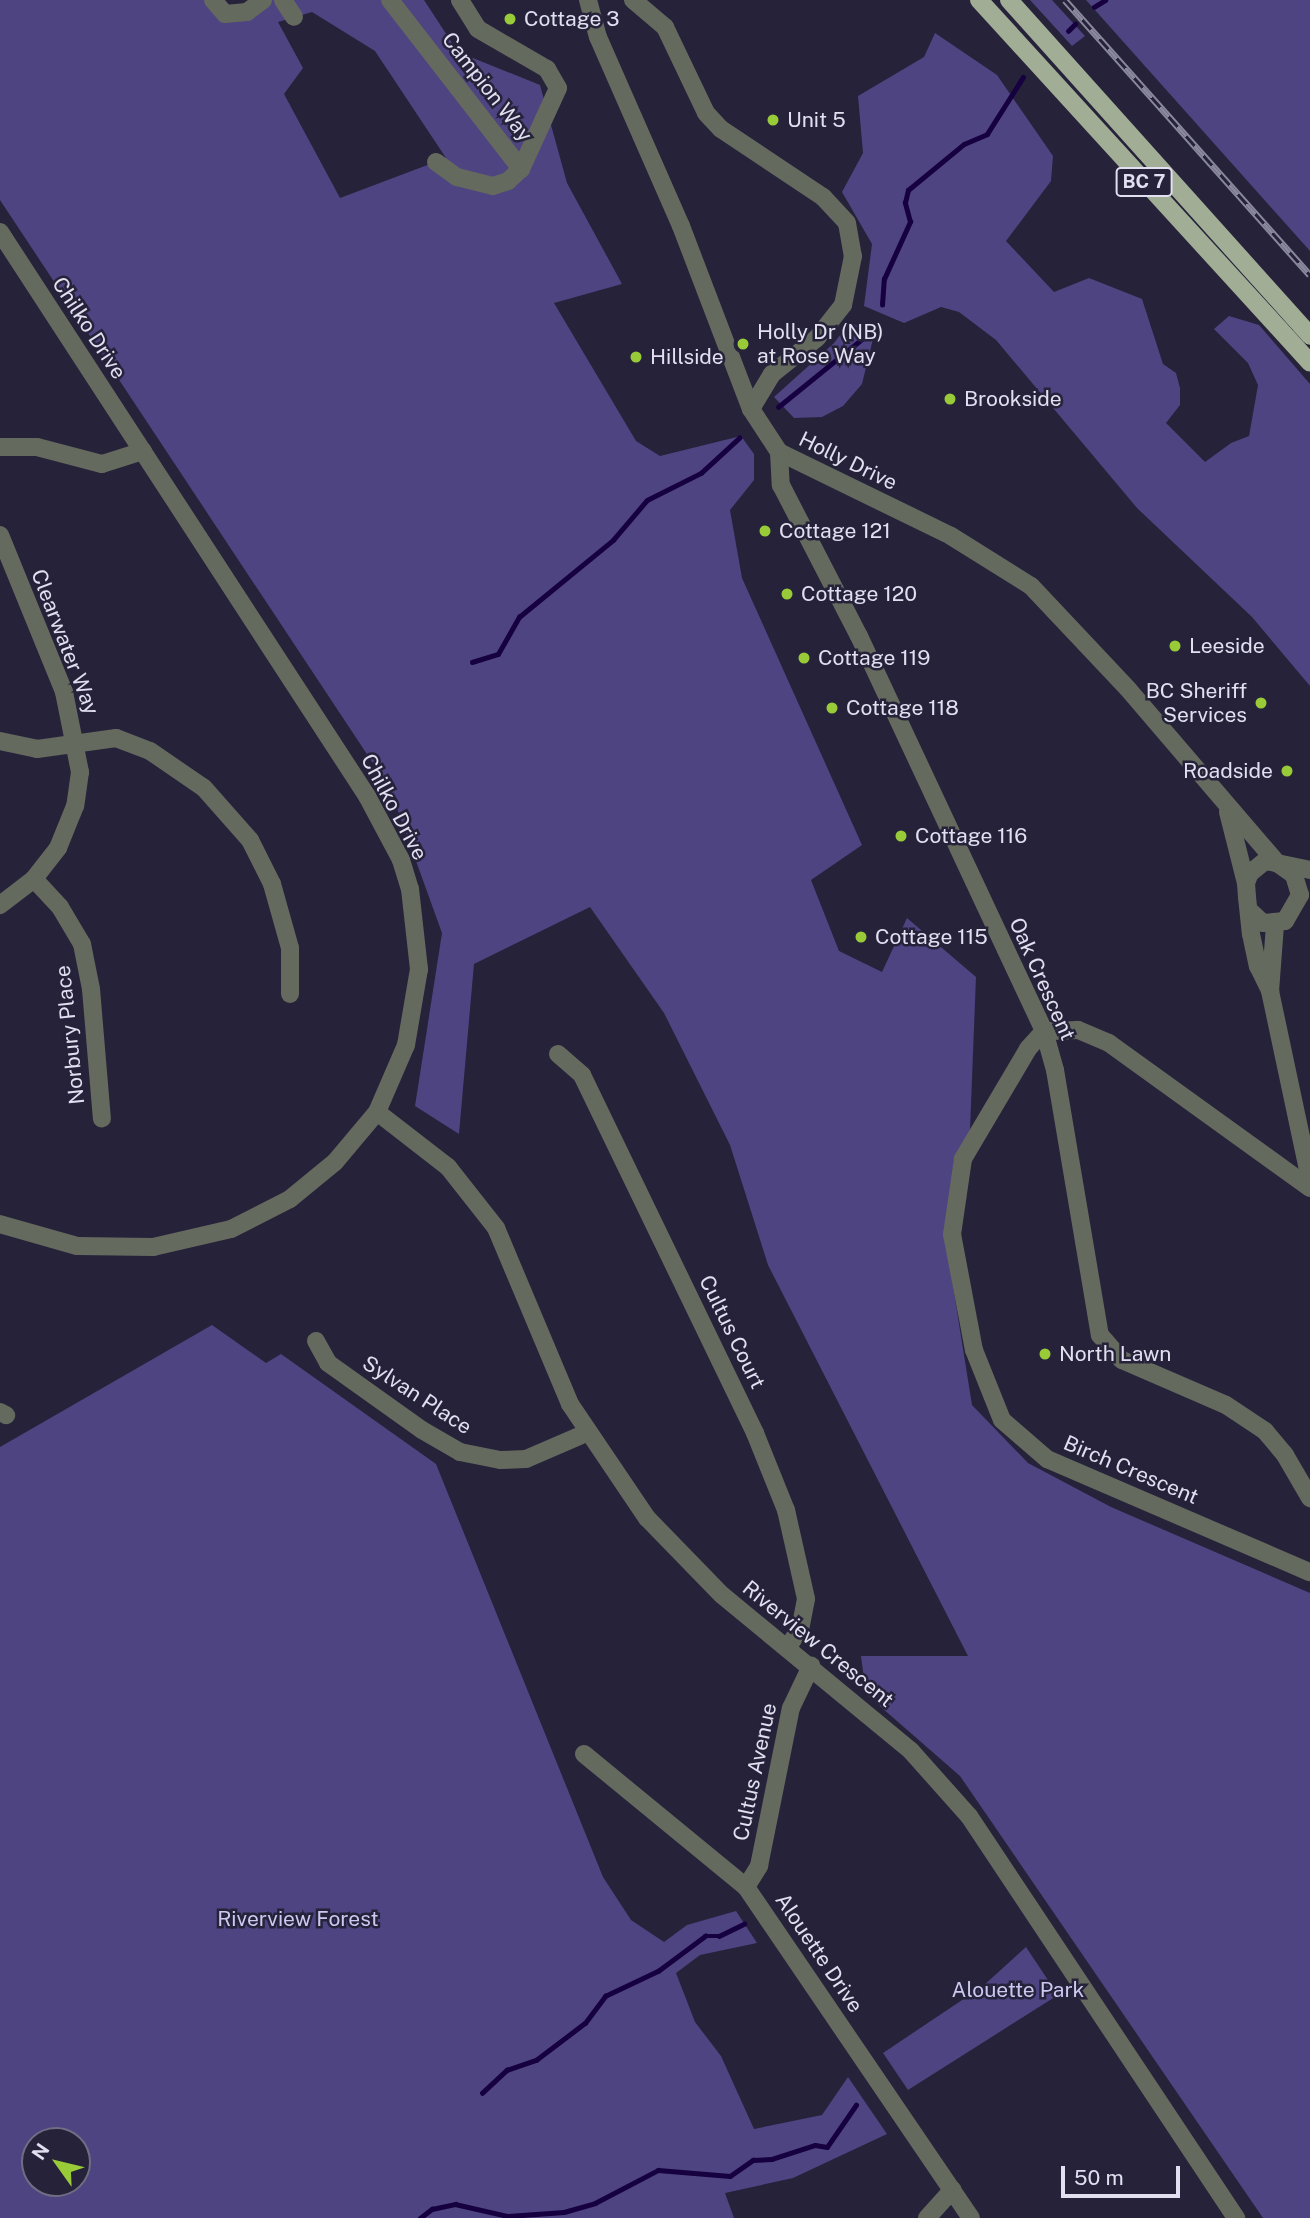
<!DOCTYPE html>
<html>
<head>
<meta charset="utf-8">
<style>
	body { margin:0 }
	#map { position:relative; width:1310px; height:2218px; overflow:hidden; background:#25223a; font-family:"Public Sans",sans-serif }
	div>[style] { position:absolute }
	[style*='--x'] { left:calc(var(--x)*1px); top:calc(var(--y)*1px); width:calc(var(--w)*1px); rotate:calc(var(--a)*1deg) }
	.green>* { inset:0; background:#4e4481 }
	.stream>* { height:4.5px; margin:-2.25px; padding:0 2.25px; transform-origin:2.25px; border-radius:2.25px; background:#16003f }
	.minor>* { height:18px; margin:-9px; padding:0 9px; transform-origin:9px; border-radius:9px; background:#646a5e }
	.major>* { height:18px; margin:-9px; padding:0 9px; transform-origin:9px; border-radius:9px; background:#a2ad95 }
	.rail>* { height:7px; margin-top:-3.5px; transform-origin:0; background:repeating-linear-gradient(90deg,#25223a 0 13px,#8a889c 0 26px); box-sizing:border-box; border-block:2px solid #8a889c }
	.dots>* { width:19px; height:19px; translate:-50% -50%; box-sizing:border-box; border:4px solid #25223a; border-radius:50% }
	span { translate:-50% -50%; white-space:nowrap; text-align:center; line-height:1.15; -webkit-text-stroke:5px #25223a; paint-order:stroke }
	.shield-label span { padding:2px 5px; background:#25223a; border:2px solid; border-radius:5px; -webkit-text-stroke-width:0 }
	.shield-label { font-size:19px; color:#e1dff0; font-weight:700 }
	.poi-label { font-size:21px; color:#e1dff0 }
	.left { translate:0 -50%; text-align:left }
	.right { translate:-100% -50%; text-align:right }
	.street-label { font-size:21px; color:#e1dff0 }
	.park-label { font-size:21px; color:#ccc8f1 }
	.north { position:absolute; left:21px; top:2127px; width:70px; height:70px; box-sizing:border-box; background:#25223a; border:2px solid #706e83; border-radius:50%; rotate:304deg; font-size:19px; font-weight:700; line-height:28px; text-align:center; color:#e1dff0 }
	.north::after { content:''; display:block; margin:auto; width:24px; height:32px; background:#98cb37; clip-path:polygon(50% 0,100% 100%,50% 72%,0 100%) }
	.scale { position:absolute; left:1061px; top:2166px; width:119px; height:32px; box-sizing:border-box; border:4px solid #e1dff0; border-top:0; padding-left:9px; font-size:21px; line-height:24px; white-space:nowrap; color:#e1dff0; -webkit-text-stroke:5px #25223a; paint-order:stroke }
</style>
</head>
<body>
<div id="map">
	<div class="green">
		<i style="clip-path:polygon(evenodd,0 0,210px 0,219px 16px,271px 0,424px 0,458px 52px,540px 85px,567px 183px,622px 284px,554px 303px,636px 441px,660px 456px,741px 436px,754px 454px,754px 480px,730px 510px,742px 578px,862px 845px,811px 880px,839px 951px,882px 972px,907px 918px,976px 977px,970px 1130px,951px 1186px,948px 1255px,972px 1405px,1028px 1463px,1111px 1507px,1310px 1593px,1310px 2218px,1263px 2218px,960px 1776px,866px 1694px,861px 1656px,968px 1656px,768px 1265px,730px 1145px,664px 1013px,590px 907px,474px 964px,459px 1134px,415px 1106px,442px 933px,390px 789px,0 200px,0 0,312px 12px,375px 51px,446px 158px,340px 198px,284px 94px,303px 68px,278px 22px,312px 12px)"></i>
		<i style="clip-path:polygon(1030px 0,1052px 0,1085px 36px,1072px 46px)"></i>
		<i style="clip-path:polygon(1086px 0,1310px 0,1310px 251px)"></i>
		<i style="clip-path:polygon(935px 33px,997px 75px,1053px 156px,1051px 181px,1006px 241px,1054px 292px,1089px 278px,1142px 299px,1163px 364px,1176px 373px,1180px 388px,1180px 405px,1166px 423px,1205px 462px,1231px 443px,1249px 436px,1258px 385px,1248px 363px,1214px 329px,1229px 316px,1259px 325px,1310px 384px,1310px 686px,1252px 617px,1137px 508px,996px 340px,959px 312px,941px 307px,904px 323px,864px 306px,872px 244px,842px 192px,863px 153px,858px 96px,924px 57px)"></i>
		<i style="clip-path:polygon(850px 322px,874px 335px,862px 384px,843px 406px,822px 417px,794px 418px,774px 397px,834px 343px)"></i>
		<i style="clip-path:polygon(evenodd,212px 1325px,266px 1363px,281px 1354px,436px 1464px,603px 1877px,631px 1920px,664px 1942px,687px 1925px,736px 1911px,757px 1943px,700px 1955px,676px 1973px,695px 2022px,721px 2056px,754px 2129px,822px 2115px,848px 2077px,887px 2134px,793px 2178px,725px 2193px,734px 2218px,0 2218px,0 1447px,212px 1325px,35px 2141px,77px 2141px,77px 2183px,35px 2183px,35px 2141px)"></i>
		<i style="clip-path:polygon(1026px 1947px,1058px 1995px,908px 2090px,883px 2053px,983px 1986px)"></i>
	</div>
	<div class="stream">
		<i style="--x:1094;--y:7;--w:13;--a:-32"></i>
		<i style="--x:1068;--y:31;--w:10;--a:-45"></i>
		<i style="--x:882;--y:305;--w:26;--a:-86"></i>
		<i style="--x:884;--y:279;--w:63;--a:-65.5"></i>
		<i style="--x:910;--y:222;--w:20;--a:-105"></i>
		<i style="--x:905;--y:203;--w:13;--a:-77"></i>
		<i style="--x:908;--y:190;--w:72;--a:-39.4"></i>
		<i style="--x:964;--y:144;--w:25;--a:-23"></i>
		<i style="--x:987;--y:134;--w:67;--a:-57.7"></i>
		<i style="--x:778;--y:407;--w:116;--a:-39"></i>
		<i style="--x:472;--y:662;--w:27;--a:-17"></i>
		<i style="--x:498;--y:654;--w:43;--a:-60.4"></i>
		<i style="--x:519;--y:617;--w:122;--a:-39.3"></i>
		<i style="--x:613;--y:540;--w:52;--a:-49.6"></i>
		<i style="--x:647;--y:500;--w:60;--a:-26.6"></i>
		<i style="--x:701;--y:473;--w:52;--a:-42.6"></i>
		<i style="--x:482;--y:2093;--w:34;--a:-43"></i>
		<i style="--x:507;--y:2070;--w:31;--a:-19"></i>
		<i style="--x:536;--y:2060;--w:61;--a:-37.1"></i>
		<i style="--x:585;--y:2023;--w:34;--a:-53"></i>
		<i style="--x:605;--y:1996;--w:59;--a:-25.3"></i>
		<i style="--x:658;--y:1971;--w:59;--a:-36.7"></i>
		<i style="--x:705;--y:1936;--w:14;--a:0"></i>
		<i style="--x:719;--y:1936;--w:28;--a:-26"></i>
		<i style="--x:420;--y:2218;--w:15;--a:-37"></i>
		<i style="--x:432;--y:2209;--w:24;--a:-12"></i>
		<i style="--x:455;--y:2204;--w:54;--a:12.8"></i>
		<i style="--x:508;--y:2216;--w:56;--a:-4.1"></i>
		<i style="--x:564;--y:2212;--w:32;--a:-16"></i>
		<i style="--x:595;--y:2203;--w:71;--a:-27.6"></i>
		<i style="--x:658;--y:2170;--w:72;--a:4.8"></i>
		<i style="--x:730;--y:2176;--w:28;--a:-35"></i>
		<i style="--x:753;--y:2160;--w:19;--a:-3"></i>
		<i style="--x:772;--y:2159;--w:45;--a:-18"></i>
		<i style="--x:815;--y:2145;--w:12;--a:9"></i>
		<i style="--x:827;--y:2147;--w:51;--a:-55.4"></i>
	</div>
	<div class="minor">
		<i style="--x:213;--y:0;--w:18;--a:49"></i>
		<i style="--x:225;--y:14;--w:22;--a:-5"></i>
		<i style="--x:247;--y:12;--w:20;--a:-37"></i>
		<i style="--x:283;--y:0;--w:20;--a:57"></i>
		<i style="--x:390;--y:0;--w:214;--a:52.2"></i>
		<i style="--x:588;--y:0;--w:38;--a:75"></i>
		<i style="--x:598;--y:37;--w:206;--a:66.3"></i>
		<i style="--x:681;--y:226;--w:196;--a:69.1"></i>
		<i style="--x:751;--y:409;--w:51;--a:56.9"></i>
		<i style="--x:779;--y:452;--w:191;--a:26"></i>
		<i style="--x:951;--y:536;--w:94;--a:32"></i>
		<i style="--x:1031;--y:586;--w:141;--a:46.7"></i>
		<i style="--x:1128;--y:689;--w:229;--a:49.4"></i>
		<i style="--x:1277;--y:863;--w:34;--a:12"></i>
		<i style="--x:633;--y:0;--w:42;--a:40.2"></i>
		<i style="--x:665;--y:27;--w:95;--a:64.5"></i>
		<i style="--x:706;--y:113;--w:22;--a:47"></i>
		<i style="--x:721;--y:129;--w:123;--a:33.7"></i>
		<i style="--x:823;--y:197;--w:35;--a:47"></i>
		<i style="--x:847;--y:223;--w:34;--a:80"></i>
		<i style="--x:853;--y:256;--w:50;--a:101.5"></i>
		<i style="--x:843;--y:305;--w:42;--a:128.2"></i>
		<i style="--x:817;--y:338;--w:58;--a:141.3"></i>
		<i style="--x:772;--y:374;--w:41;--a:121"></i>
		<i style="--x:436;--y:162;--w:26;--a:36"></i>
		<i style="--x:457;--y:177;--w:37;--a:14"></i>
		<i style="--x:493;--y:186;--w:16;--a:-18"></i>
		<i style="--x:508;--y:181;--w:18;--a:-43"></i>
		<i style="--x:521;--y:169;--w:89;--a:-65.4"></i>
		<i style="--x:558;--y:88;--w:22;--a:-120"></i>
		<i style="--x:547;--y:69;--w:80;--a:-149.9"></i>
		<i style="--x:478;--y:29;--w:34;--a:-122"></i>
		<i style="--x:0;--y:232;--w:673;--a:56.95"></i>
		<i style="--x:367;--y:796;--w:72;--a:62"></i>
		<i style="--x:401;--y:860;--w:30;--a:73"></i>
		<i style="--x:410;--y:889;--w:81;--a:83.6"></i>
		<i style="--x:419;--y:969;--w:77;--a:99.7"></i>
		<i style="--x:406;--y:1045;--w:73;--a:113.4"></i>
		<i style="--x:377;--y:1112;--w:65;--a:130"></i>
		<i style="--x:335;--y:1162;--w:58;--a:140.6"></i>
		<i style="--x:290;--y:1199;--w:66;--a:153"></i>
		<i style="--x:231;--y:1229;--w:80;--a:167"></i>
		<i style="--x:153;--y:1247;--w:76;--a:-179.2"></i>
		<i style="--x:77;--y:1246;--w:80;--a:-164.1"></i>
		<i style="--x:0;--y:447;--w:37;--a:0"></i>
		<i style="--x:37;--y:447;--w:67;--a:14.7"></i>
		<i style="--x:102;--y:464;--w:43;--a:-17.6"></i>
		<i style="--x:779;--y:452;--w:33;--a:87"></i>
		<i style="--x:781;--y:485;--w:170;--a:62.7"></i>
		<i style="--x:859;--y:636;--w:436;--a:64.9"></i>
		<i style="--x:1044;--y:1031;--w:41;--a:74.2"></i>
		<i style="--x:1055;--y:1070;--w:269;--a:80.4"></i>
		<i style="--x:1100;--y:1335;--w:33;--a:49"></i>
		<i style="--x:1122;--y:1360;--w:113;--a:23.4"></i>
		<i style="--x:1226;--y:1405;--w:47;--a:33.7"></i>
		<i style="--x:1265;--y:1431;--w:31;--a:50"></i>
		<i style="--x:1285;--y:1455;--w:50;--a:59.8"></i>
		<i style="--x:0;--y:535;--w:170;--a:67.8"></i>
		<i style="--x:64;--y:692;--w:82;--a:78.7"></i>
		<i style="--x:80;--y:772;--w:34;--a:98"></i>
		<i style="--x:75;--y:806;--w:45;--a:112"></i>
		<i style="--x:58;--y:848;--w:39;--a:128"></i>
		<i style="--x:34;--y:879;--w:43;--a:142.6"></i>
		<i style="--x:0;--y:741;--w:38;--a:12"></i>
		<i style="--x:37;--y:749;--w:80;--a:-7.9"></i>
		<i style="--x:116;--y:738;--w:36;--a:21"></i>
		<i style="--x:150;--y:751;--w:65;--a:34.4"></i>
		<i style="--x:204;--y:788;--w:69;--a:48.5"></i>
		<i style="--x:250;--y:840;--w:49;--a:63.4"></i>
		<i style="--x:272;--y:884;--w:66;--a:74.3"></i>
		<i style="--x:290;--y:948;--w:46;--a:90"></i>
		<i style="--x:1228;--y:812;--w:73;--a:75.8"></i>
		<i style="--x:34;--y:879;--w:38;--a:47"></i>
		<i style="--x:60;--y:907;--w:43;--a:59.3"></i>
		<i style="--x:82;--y:944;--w:46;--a:78.7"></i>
		<i style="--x:91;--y:989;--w:130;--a:85.2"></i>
		<i style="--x:1249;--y:910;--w:19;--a:43"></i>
		<i style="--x:1263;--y:923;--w:22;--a:-5"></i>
		<i style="--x:1285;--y:921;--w:30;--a:-60"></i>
		<i style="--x:1300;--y:895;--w:21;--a:-107"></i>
		<i style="--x:1294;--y:875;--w:21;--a:-145"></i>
		<i style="--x:1277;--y:863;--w:12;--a:-171"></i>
		<i style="--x:1265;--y:861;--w:19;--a:141"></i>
		<i style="--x:1250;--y:873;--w:11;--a:112"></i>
		<i style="--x:1246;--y:883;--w:14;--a:86"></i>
		<i style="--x:1247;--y:897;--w:37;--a:84"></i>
		<i style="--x:1251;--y:934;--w:33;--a:78"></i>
		<i style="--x:1258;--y:966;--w:28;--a:64"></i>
		<i style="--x:1275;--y:925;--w:66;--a:94.3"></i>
		<i style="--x:1270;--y:991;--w:192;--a:78"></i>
		<i style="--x:558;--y:1054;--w:32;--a:41"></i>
		<i style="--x:582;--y:1075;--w:398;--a:64.2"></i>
		<i style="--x:755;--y:1433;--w:83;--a:68.1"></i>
		<i style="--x:786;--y:1510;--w:91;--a:77.3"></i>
		<i style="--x:806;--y:1599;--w:31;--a:101"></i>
		<i style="--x:800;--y:1629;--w:22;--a:124"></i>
		<i style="--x:377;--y:1112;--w:90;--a:37.8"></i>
		<i style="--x:448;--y:1167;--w:78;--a:51.8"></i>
		<i style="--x:496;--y:1228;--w:191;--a:67.2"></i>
		<i style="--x:570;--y:1404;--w:138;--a:56"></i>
		<i style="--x:647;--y:1518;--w:107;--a:45.8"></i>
		<i style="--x:722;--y:1595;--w:245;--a:39.5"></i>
		<i style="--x:911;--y:1751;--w:87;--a:48.3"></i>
		<i style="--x:969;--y:1816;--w:483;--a:56.4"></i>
		<i style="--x:1310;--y:1188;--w:248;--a:-144.2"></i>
		<i style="--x:1109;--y:1043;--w:34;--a:-157"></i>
		<i style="--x:1078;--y:1030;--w:34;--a:178"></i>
		<i style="--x:1044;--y:1031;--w:24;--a:132"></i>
		<i style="--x:1028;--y:1049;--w:128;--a:120.6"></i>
		<i style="--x:963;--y:1159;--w:76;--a:98.3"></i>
		<i style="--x:952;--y:1234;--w:118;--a:79.3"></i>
		<i style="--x:974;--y:1350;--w:75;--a:68.2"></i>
		<i style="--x:1002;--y:1420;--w:60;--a:40.9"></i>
		<i style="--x:1047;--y:1459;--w:286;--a:23.3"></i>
		<i style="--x:316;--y:1341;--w:25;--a:61"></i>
		<i style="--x:328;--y:1363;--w:115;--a:35.5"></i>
		<i style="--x:422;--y:1430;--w:44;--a:30.1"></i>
		<i style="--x:460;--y:1452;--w:41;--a:11.3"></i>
		<i style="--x:500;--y:1460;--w:26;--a:-2"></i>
		<i style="--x:526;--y:1459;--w:65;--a:-23.4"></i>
		<i style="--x:0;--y:1412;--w:7;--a:27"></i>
		<i style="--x:584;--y:1754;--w:210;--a:39.4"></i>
		<i style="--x:746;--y:1887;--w:400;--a:55.8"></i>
		<i style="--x:746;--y:1887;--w:25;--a:-58"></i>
		<i style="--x:759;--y:1866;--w:161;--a:-78.6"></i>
		<i style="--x:791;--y:1708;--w:47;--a:-64.5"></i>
		<i style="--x:927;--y:2218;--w:38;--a:-48"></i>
	</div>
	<div class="major">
		<i style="--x:979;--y:0;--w:491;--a:47.6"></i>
		<i style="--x:1009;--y:0;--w:451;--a:48.1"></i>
	</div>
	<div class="rail">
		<i style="--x:1065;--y:0;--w:368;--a:48.3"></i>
	</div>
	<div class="dots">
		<i style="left:510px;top:19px;background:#98cb37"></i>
		<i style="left:773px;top:120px;background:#98cb37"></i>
		<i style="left:743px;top:344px;background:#98cb37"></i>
		<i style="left:636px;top:357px;background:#98cb37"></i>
		<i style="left:950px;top:399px;background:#98cb37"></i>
		<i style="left:765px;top:531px;background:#98cb37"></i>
		<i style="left:787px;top:594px;background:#98cb37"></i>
		<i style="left:1175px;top:646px;background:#98cb37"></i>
		<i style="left:804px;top:658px;background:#98cb37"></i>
		<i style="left:1261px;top:703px;background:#98cb37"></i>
		<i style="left:832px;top:708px;background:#98cb37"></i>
		<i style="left:1287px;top:771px;background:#98cb37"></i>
		<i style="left:901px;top:836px;background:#98cb37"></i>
		<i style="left:861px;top:937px;background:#98cb37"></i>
		<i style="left:1045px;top:1354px;background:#98cb37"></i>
	</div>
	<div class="shield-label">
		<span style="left:1144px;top:182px">BC 7</span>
	</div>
	<div class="poi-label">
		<span class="left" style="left:524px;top:19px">Cottage 3</span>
		<span class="left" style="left:787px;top:120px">Unit 5</span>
		<span class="left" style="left:757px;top:344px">Holly Dr (NB)<br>at Rose Way</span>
		<span class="left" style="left:650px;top:357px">Hillside</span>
		<span class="left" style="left:964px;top:399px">Brookside</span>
		<span class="left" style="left:779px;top:531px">Cottage 121</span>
		<span class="left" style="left:801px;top:594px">Cottage 120</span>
		<span class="left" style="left:1189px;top:646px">Leeside</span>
		<span class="left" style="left:818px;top:658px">Cottage 119</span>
		<span class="right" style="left:1247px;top:703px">BC Sheriff<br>Services</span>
		<span class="left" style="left:846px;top:708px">Cottage 118</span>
		<span class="right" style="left:1273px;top:771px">Roadside</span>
		<span class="left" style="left:915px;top:836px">Cottage 116</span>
		<span class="left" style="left:875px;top:937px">Cottage 115</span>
		<span class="left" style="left:1059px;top:1354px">North Lawn</span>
	</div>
	<div class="street-label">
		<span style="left:487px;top:87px;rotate:52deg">Campion Way</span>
		<span style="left:89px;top:328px;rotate:57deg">Chilko Drive</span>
		<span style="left:848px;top:461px;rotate:26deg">Holly Drive</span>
		<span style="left:65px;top:642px;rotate:69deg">Clearwater Way</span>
		<span style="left:394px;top:807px;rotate:62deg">Chilko Drive</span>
		<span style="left:1042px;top:979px;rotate:66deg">Oak Crescent</span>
		<span style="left:70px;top:1035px;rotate:-96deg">Norbury Place</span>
		<span style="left:732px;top:1332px;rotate:64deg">Cultus Court</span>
		<span style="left:417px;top:1395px;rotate:33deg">Sylvan Place</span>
		<span style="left:1131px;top:1470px;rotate:23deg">Birch Crescent</span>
		<span style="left:818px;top:1644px;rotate:39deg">Riverview Crescent</span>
		<span style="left:755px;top:1772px;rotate:-78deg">Cultus Avenue</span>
		<span style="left:819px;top:1953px;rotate:56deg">Alouette Drive</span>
	</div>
	<div class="park-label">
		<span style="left:298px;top:1919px">Riverview Forest</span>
		<span style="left:1018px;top:1990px">Alouette Park</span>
	</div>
	<div class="north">N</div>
	<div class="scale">50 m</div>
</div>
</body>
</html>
